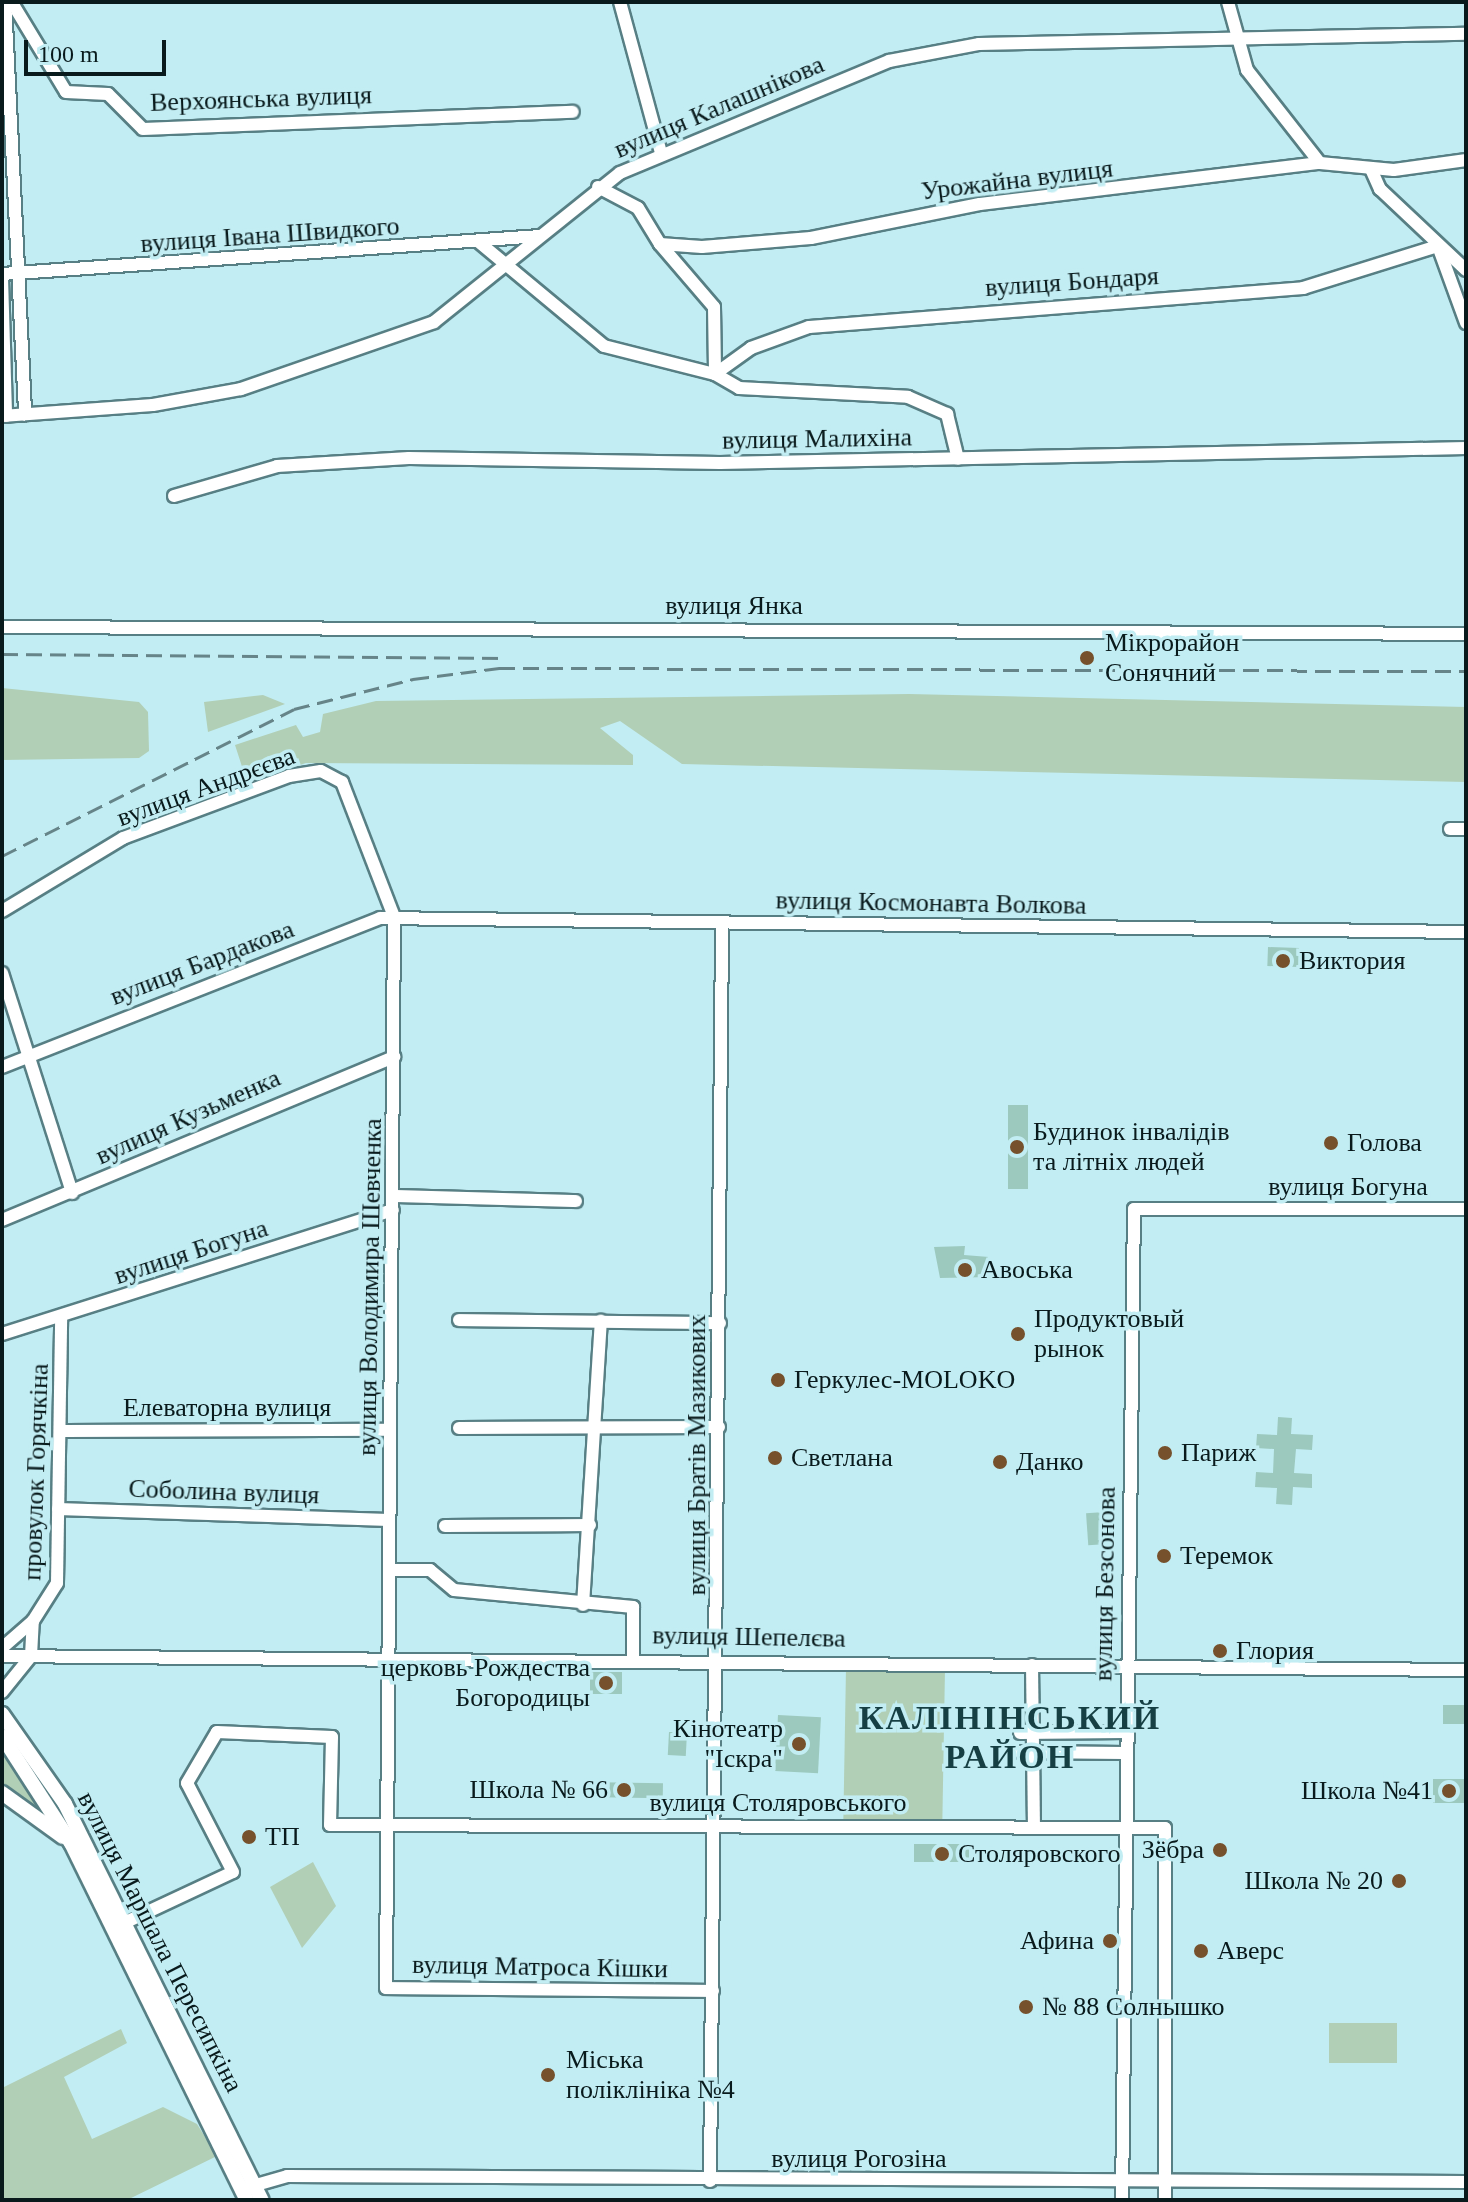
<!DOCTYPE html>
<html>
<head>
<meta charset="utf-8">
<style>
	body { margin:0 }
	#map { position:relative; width:1468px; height:2202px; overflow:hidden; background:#c2edf3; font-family:Georgia,serif }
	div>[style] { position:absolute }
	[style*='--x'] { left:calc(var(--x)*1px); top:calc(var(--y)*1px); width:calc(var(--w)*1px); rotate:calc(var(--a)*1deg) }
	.green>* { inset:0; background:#b1cfb6; transform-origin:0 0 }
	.building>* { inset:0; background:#9cc9be; transform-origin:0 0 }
	.roads { filter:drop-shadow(2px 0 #577f84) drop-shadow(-2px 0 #577f84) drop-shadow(0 2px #577f84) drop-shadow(0 -2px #577f84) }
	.minor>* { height:12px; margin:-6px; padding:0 6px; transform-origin:6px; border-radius:6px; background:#fff }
	.major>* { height:14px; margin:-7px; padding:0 7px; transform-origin:7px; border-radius:7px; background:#fff }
	.rail>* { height:3px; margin-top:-1.5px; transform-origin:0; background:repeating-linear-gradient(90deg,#668488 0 16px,transparent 0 24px) }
	.dots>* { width:22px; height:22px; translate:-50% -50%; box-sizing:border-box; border:4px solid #c2edf3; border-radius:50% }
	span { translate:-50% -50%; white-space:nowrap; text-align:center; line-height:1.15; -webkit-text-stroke:7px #c2edf3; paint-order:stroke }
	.street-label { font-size:26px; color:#091a1c }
	.poi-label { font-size:26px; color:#091a1c }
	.left { translate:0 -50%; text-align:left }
	.right { translate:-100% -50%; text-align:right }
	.district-label { font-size:34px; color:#163f43; font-weight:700; letter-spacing:2px }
	.frame { position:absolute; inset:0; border:4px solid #091a1c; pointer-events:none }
	.scale { position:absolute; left:24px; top:40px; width:142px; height:36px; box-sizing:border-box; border:4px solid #091a1c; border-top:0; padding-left:10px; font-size:24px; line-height:28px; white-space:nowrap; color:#091a1c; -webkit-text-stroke:6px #c2edf3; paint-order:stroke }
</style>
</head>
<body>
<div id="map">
	<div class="green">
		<i style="clip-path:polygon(2px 688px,139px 702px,148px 712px,149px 751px,139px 758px,2px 760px)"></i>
		<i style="clip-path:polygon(909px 694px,1466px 707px,1466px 782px,682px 764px,620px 721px,600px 728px,633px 755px,633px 765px,306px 763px,247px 782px,235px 745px,296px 725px,303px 737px,320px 732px,323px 714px,376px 701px)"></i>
		<i style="clip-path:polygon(263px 695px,285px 704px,208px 732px,204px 702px)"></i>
		<i style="left:846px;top:1668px;width:99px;height:152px;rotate:1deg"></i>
		<i style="clip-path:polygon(2px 1751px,20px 1773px,48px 1818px,2px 1786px)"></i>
		<i style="clip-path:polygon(313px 1862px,336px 1906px,302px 1948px,270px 1887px)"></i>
		<i style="left:1329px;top:2023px;width:68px;height:40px"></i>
		<i style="clip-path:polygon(121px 2029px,127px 2043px,64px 2077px,92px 2139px,163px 2107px,197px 2124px,217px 2156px,127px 2200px,2px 2200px,2px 2088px)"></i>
	</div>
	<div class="building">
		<i style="left:1268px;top:947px;width:31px;height:19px;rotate:2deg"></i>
		<i style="left:1008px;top:1105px;width:20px;height:84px"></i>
		<i style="clip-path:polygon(965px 1246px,964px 1255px,989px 1257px,991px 1277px,940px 1278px,934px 1247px)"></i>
		<i style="clip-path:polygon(1278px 1417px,1292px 1418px,1291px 1434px,1313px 1435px,1312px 1450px,1296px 1449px,1294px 1473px,1312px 1474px,1312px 1488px,1293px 1487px,1292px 1505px,1276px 1504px,1277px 1488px,1255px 1487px,1256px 1472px,1273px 1473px,1274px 1449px,1256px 1448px,1257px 1434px,1277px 1435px)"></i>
		<i style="left:1105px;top:1512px;width:32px;height:19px;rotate:86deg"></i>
		<i style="left:590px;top:1672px;width:32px;height:22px"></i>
		<i style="left:1443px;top:1705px;width:23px;height:19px"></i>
		<i style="left:778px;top:1715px;width:43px;height:56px;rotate:3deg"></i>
		<i style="left:669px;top:1732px;width:18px;height:23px;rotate:3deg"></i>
		<i style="left:1433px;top:1779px;width:33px;height:24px"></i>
		<i style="left:585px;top:1782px;width:78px;height:15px;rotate:1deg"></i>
		<i style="left:969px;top:1844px;width:18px;height:55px;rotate:90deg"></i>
	</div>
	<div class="roads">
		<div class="minor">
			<i style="--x:5;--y:2;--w:413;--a:87.2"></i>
			<i style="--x:620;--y:2;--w:156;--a:74.8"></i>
			<i style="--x:1228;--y:2;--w:71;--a:74.4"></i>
			<i style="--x:1247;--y:70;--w:118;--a:51.9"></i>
			<i style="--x:14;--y:6;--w:100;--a:58.8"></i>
			<i style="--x:66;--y:92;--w:42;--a:2.7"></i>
			<i style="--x:108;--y:94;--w:49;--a:45"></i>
			<i style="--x:143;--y:129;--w:430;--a:-2.3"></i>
			<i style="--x:1371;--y:169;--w:22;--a:66"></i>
			<i style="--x:1380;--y:189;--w:118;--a:43.3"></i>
			<i style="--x:598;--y:187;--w:45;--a:27.7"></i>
			<i style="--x:638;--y:208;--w:42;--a:58.6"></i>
			<i style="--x:660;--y:244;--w:42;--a:4.1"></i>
			<i style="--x:702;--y:247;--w:109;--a:-4.7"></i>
			<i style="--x:811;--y:238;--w:172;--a:-11.4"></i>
			<i style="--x:980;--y:204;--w:342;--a:-6.9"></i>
			<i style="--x:1320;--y:163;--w:74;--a:5.4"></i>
			<i style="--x:1394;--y:170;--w:73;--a:-7.9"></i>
			<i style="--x:480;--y:243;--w:161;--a:39.7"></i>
			<i style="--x:604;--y:346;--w:114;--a:14.2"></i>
			<i style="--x:715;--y:374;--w:44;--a:-35.8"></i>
			<i style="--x:751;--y:348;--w:62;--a:-19.9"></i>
			<i style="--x:809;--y:327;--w:496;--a:-4.5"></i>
			<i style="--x:1303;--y:288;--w:141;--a:-17.3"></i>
			<i style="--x:1438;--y:246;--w:82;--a:70"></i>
			<i style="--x:660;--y:244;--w:83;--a:49.4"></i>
			<i style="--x:714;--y:307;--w:67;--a:89.1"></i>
			<i style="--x:715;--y:374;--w:28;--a:30"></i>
			<i style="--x:739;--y:388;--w:169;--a:3"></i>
			<i style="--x:908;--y:397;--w:43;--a:23.6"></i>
			<i style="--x:947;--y:414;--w:46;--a:76.3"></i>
			<i style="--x:2;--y:274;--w:539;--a:-4.04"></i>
			<i style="--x:2;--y:278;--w:138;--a:88.3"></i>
			<i style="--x:2;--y:416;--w:151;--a:-4.2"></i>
			<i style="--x:153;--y:405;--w:89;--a:-10.3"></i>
			<i style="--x:241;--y:389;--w:204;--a:-19.1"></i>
			<i style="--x:434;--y:322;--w:238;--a:-38.7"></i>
			<i style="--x:620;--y:173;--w:291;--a:-22.6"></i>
			<i style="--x:889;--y:61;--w:92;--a:-10.7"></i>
			<i style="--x:979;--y:44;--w:487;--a:-1.2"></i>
			<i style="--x:174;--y:496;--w:107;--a:-16.2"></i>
			<i style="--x:277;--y:466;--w:132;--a:-3.5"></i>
			<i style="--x:409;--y:458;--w:311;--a:0.9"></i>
			<i style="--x:720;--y:463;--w:746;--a:-1.15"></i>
			<i style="--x:2;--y:627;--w:1464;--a:0.27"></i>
			<i style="--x:1450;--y:829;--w:16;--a:0"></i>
			<i style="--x:2;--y:911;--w:141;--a:-31.1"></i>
			<i style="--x:123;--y:838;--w:177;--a:-20.5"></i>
			<i style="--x:289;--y:776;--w:32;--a:-9"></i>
			<i style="--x:321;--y:771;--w:24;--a:28"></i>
			<i style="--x:342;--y:782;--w:145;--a:68.9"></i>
			<i style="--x:394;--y:917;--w:1071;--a:90.43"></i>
			<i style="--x:386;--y:1988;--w:327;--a:0.5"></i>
			<i style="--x:2;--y:973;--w:231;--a:72.3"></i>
			<i style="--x:2;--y:1067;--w:406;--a:-21.5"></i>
			<i style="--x:380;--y:918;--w:1086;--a:0.74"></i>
			<i style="--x:393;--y:1196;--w:183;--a:1.6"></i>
			<i style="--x:2;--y:1220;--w:425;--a:-22.6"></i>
			<i style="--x:459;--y:1320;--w:261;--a:0.7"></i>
			<i style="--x:2;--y:1334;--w:410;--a:-17.6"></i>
			<i style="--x:459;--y:1428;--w:260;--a:-0.2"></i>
			<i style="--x:65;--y:1431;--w:325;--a:-0.2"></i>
			<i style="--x:58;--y:1509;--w:331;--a:1.9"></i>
			<i style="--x:445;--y:1526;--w:145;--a:-0.4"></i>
			<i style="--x:389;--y:1570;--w:41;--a:0"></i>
			<i style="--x:430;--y:1570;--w:31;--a:40"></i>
			<i style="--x:454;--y:1590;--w:180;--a:5.4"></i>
			<i style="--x:633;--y:1607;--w:51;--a:90"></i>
			<i style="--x:583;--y:1605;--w:285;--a:-86.4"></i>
			<i style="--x:2;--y:1648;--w:41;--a:-41.1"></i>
			<i style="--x:33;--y:1621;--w:45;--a:-57.7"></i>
			<i style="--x:57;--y:1583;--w:265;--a:-89.1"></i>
			<i style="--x:2;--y:1656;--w:1464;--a:0.55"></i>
			<i style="--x:31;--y:1656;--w:35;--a:-87"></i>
			<i style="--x:1032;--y:1665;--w:161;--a:89.3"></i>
			<i style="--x:2;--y:1692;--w:46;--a:-51.1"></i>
			<i style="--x:1020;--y:1733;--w:105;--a:-0.5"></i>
			<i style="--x:1020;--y:1752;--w:104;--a:0.6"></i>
			<i style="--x:124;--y:1923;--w:120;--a:-25.1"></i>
			<i style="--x:233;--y:1872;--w:100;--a:-117.3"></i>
			<i style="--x:187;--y:1783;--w:59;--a:-59.5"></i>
			<i style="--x:217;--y:1732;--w:115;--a:2.5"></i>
			<i style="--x:332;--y:1737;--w:88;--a:91.3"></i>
			<i style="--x:330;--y:1825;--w:835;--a:0.21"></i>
			<i style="--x:1165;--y:1828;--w:372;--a:90"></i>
			<i style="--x:710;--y:2181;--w:1259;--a:-89.45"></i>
			<i style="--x:249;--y:2187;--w:40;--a:-16"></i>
			<i style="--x:287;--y:2176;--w:1179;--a:0.29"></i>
			<i style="--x:1122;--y:2200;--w:991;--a:-89.31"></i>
			<i style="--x:1134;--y:1209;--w:332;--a:0"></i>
		</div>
		<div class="major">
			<i style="--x:2;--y:1714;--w:110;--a:55"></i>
			<i style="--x:65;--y:1804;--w:442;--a:63.6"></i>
			<i style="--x:2;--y:1736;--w:127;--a:57.2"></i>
			<i style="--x:71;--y:1843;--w:398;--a:63.8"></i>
			<i style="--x:2;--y:1793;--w:75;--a:35.8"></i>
		</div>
	</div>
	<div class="rail">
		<i style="--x:2;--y:654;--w:504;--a:0.45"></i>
		<i style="--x:2;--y:856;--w:327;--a:-26.7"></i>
		<i style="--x:294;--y:709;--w:123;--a:-14.1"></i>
		<i style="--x:413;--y:679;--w:87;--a:-7.3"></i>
		<i style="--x:499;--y:668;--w:967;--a:0.18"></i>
	</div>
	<div class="dots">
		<i style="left:1087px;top:658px;background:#76512c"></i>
		<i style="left:1283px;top:961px;background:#76512c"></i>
		<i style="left:1331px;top:1143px;background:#76512c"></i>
		<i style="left:1017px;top:1147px;background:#76512c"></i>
		<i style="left:965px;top:1270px;background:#76512c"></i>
		<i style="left:1018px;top:1334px;background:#76512c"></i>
		<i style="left:778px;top:1380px;background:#76512c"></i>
		<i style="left:1165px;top:1453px;background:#76512c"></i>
		<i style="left:775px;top:1458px;background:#76512c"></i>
		<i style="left:1000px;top:1462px;background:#76512c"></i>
		<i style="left:1164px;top:1556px;background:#76512c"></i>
		<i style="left:1220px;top:1651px;background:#76512c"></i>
		<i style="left:606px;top:1683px;background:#76512c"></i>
		<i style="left:799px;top:1744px;background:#76512c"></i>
		<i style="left:624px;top:1790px;background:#76512c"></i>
		<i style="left:1449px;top:1791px;background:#76512c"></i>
		<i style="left:249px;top:1837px;background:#76512c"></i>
		<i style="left:1220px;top:1850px;background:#76512c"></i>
		<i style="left:942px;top:1854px;background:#76512c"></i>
		<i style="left:1399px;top:1881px;background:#76512c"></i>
		<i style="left:1110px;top:1941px;background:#76512c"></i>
		<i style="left:1201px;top:1951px;background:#76512c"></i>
		<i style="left:1026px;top:2007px;background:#76512c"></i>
		<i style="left:548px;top:2075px;background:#76512c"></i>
	</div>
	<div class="street-label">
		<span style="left:261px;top:99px;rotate:-2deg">Верхоянська вулиця</span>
		<span style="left:719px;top:107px;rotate:-23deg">вулиця Калашнікова</span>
		<span style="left:1017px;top:180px;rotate:-7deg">Урожайна вулиця</span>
		<span style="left:270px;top:235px;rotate:-4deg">вулиця Івана Швидкого</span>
		<span style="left:1072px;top:282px;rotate:-4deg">вулиця Бондаря</span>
		<span style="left:817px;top:439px;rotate:-1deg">вулиця Малихіна</span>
		<span style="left:734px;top:606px">вулиця Янка</span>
		<span style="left:206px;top:787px;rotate:-20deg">вулиця Андрєєва</span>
		<span style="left:931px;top:903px;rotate:1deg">вулиця Космонавта Волкова</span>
		<span style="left:202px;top:963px;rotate:-21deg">вулиця Бардакова</span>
		<span style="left:188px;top:1117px;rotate:-24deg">вулиця Кузьменка</span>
		<span style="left:1348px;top:1187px">вулиця Богуна</span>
		<span style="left:191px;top:1252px;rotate:-18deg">вулиця Богуна</span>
		<span style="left:370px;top:1287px;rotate:-89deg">вулиця Володимира Шевченка</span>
		<span style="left:227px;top:1408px">Елеваторна вулиця</span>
		<span style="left:697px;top:1455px;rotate:-90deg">вулиця Братів Мазикових</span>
		<span style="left:36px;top:1472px;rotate:-88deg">провулок Горячкіна</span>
		<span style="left:224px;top:1492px;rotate:2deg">Соболина вулиця</span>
		<span style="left:1105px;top:1584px;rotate:-89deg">вулиця Безсонова</span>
		<span style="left:749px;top:1637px;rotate:1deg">вулиця Шепелєва</span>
		<span style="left:778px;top:1803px">вулиця Столяровського</span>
		<span style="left:160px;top:1942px;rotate:63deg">вулиця Маршала Пересипкіна</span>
		<span style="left:540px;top:1967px;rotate:1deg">вулиця Матроса Кішки</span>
		<span style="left:859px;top:2159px">вулиця Рогозіна</span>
	</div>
	<div class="poi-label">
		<span class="left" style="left:1105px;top:658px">Мікрорайон<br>Сонячний</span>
		<span class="left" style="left:1299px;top:961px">Виктория</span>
		<span class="left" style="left:1033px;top:1147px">Будинок інвалідів<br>та літніх людей</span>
		<span class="left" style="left:1347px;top:1143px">Голова</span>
		<span class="left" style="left:981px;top:1270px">Авоська</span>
		<span class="left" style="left:1034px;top:1334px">Продуктовый<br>рынок</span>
		<span class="left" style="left:794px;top:1380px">Геркулес-MOLOKO</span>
		<span class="left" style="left:1181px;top:1453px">Париж</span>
		<span class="left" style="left:791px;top:1458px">Светлана</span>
		<span class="left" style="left:1016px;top:1462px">Данко</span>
		<span class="left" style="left:1180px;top:1556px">Теремок</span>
		<span class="left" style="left:1236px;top:1651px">Глория</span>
		<span class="right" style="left:590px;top:1683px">церковь Рождества<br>Богородицы</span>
		<span class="right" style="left:783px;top:1744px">Кінотеатр<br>"Іскра"</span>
		<span class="right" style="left:608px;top:1790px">Школа № 66</span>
		<span class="right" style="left:1433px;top:1791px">Школа №41</span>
		<span class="left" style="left:265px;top:1837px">ТП</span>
		<span class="right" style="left:1204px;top:1850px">Зёбра</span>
		<span class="left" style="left:958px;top:1854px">Столяровского</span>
		<span class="right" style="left:1383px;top:1881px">Школа № 20</span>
		<span class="right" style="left:1094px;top:1941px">Афина</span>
		<span class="left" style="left:1217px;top:1951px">Аверс</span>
		<span class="left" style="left:1042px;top:2007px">№ 88 Солнышко</span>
		<span class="left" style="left:566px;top:2075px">Міська<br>поліклініка №4</span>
	</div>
	<div class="district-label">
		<span style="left:1010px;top:1737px">КАЛІНІНСЬКИЙ<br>РАЙОН</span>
	</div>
	<div class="frame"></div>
	<div class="scale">100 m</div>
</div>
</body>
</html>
